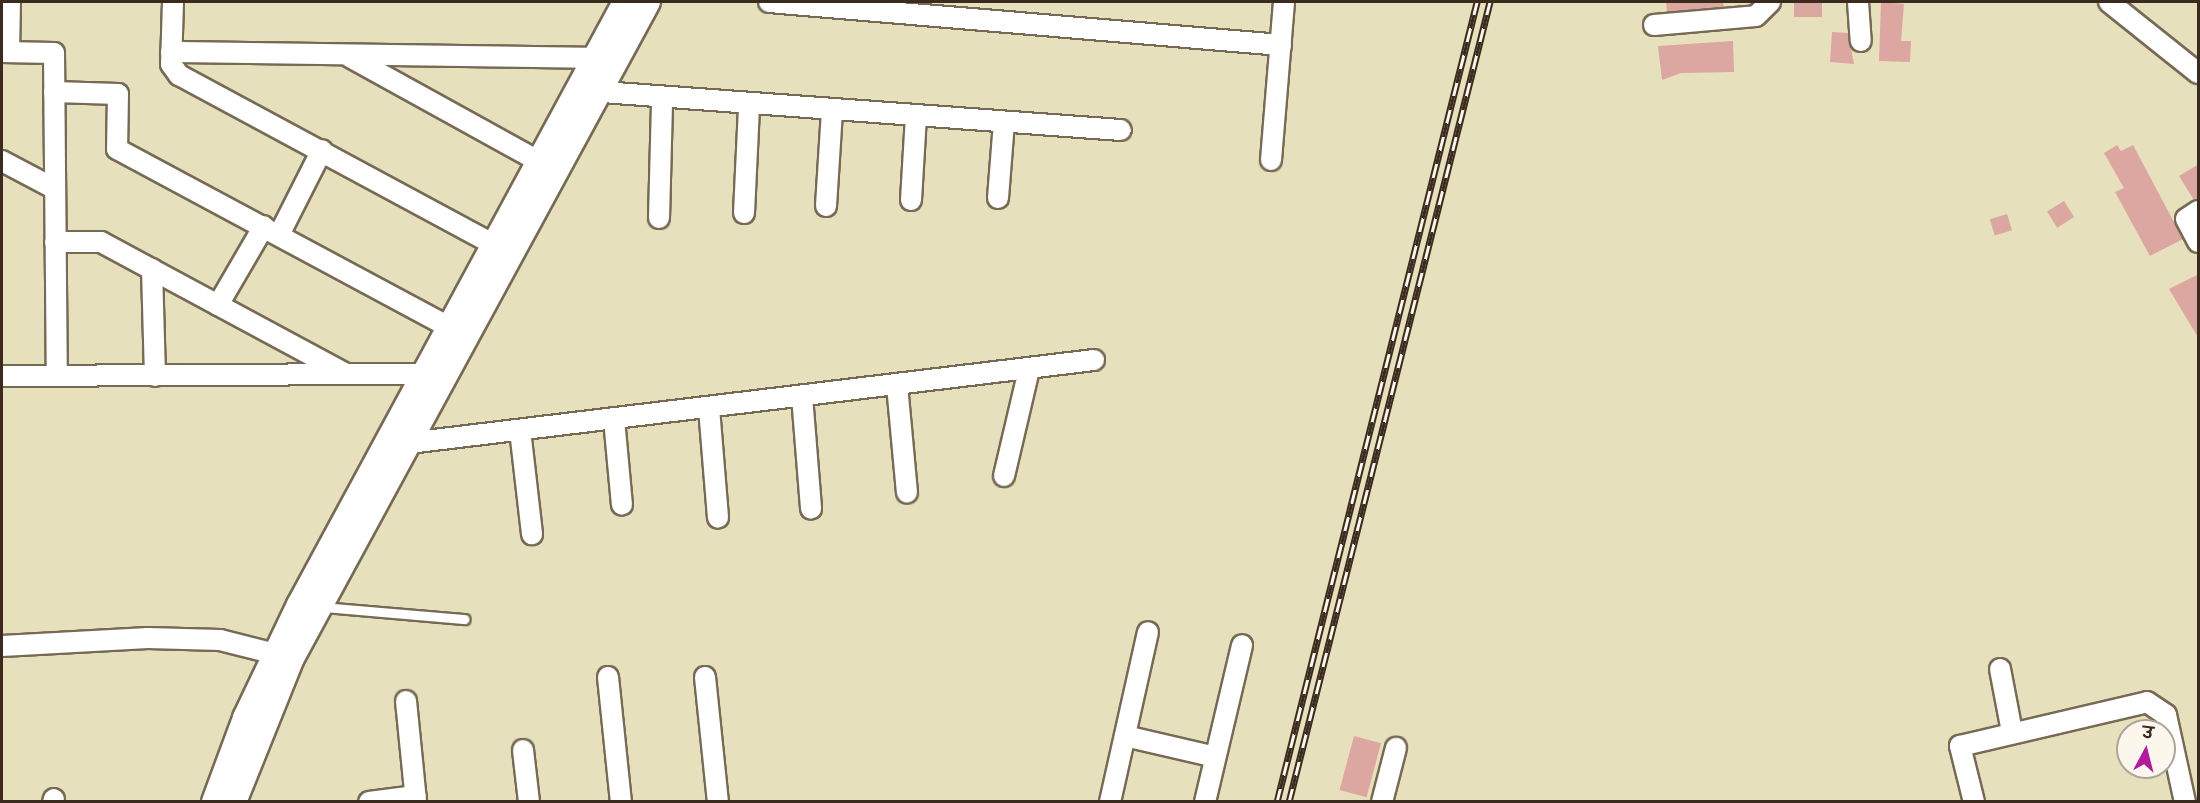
<!DOCTYPE html>
<html>
<head>
<meta charset="utf-8">
<style>
	body { margin:0 }
	#map { position:relative; width:2200px; height:803px; overflow:hidden; background:#e7e0bc; font-family:"Comic Neue","Playpen Sans Deva",sans-serif }
	div>[style] { position:absolute }
	[style*='--x'] { left:calc(var(--x)*1px); top:calc(var(--y)*1px); width:calc(var(--w)*1px); rotate:calc(var(--a)*1deg) }
	.building>* { inset:0; background:#dca6a1; transform-origin:0 0 }
	.roads { filter:drop-shadow(2px 0 #776a55) drop-shadow(-2px 0 #776a55) drop-shadow(0 2px #776a55) drop-shadow(0 -2px #776a55) }
	.service>* { height:9px; margin:-4.5px; padding:0 4.5px; transform-origin:4.5px; border-radius:4.5px; background:#fff }
	.minor>* { height:20px; margin:-10px; padding:0 10px; transform-origin:10px; border-radius:10px; background:#fff }
	.tertiary>* { height:24px; margin:-12px; padding:0 12px; transform-origin:12px; border-radius:12px; background:#fff }
	.rail>* { height:7px; margin-top:-3.5px; transform-origin:0; background:repeating-linear-gradient(90deg,#fbf7ec 0 14px,#3b2a1e 0 28px); box-sizing:border-box; border-block:2px solid #3b2a1e }
	span { translate:-50% -50%; white-space:nowrap; text-align:center; line-height:1.15; -webkit-text-stroke:6px #fbf7ec; paint-order:stroke }
	.frame { position:absolute; inset:0; border:3px solid #3b2a1e; pointer-events:none }
	.north { position:absolute; left:2116px; top:719px; width:60px; height:60px; box-sizing:border-box; background:#fbf7ec; border:2px solid #aea59a; border-radius:50%; rotate:7deg; font-size:16px; font-weight:700; line-height:24px; text-align:center; color:#3b2a1e }
	.north::after { content:''; display:block; margin:auto; width:21px; height:27px; background:#b5179e; clip-path:polygon(50% 0,100% 100%,50% 72%,0 100%) }
</style>
</head>
<body>
<div id="map">
	<div class="building">
		<i style="clip-path:polygon(1666px 2px,1723px 2px,1724px 7px,1667px 12px)"></i>
		<i style="left:1794px;top:2px;width:28px;height:15px"></i>
		<i style="clip-path:polygon(1881px 2px,1904px 4px,1901px 41px,1911px 41px,1910px 62px,1879px 61px)"></i>
		<i style="clip-path:polygon(1832px 32px,1848px 33px,1854px 64px,1830px 62px)"></i>
		<i style="clip-path:polygon(1733px 41px,1734px 72px,1681px 73px,1662px 80px,1658px 46px)"></i>
		<i style="clip-path:polygon(2117px 145px,2121px 151px,2133px 145px,2183px 239px,2150px 256px,2115px 192px,2124px 188px,2104px 153px)"></i>
		<i style="clip-path:polygon(2199px 164px,2199px 199px,2194px 200px,2179px 176px)"></i>
		<i style="left:2064px;top:201px;width:19px;height:20px;rotate:58deg"></i>
		<i style="left:2007px;top:214px;width:17px;height:18px;rotate:73deg"></i>
		<i style="clip-path:polygon(2199px 274px,2199px 339px,2169px 289px)"></i>
		<i style="left:1354px;top:736px;width:28px;height:56px;rotate:15deg"></i>
	</div>
	<div class="roads">
		<div class="service">
			<i style="--x:323;--y:607;--w:142;--a:4.9"></i>
		</div>
		<div class="minor">
			<i style="--x:173;--y:2;--w:62;--a:91.8"></i>
			<i style="--x:171;--y:64;--w:14;--a:54"></i>
			<i style="--x:179;--y:75;--w:359;--a:28.3"></i>
			<i style="--x:769;--y:2;--w:514;--a:4.8"></i>
			<i style="--x:1858;--y:2;--w:39;--a:86"></i>
			<i style="--x:2109;--y:2;--w:114;--a:38.6"></i>
			<i style="--x:1654;--y:25;--w:102;--a:-5"></i>
			<i style="--x:1756;--y:16;--w:20;--a:-45"></i>
			<i style="--x:2;--y:52;--w:52;--a:1.1"></i>
			<i style="--x:54;--y:53;--w:323;--a:89.5"></i>
			<i style="--x:9;--y:52;--w:50;--a:-88.9"></i>
			<i style="--x:171;--y:52;--w:423;--a:0.8"></i>
			<i style="--x:350;--y:57;--w:219;--a:28.9"></i>
			<i style="--x:54;--y:92;--w:64;--a:1.8"></i>
			<i style="--x:118;--y:94;--w:55;--a:91"></i>
			<i style="--x:117;--y:149;--w:379;--a:28.2"></i>
			<i style="--x:602;--y:92;--w:520;--a:4.19"></i>
			<i style="--x:1271;--y:160;--w:159;--a:-85.3"></i>
			<i style="--x:2;--y:161;--w:60;--a:27.8"></i>
			<i style="--x:998;--y:198;--w:76;--a:-85.5"></i>
			<i style="--x:911;--y:200;--w:83;--a:-86.6"></i>
			<i style="--x:826;--y:206;--w:95;--a:-86.4"></i>
			<i style="--x:2198;--y:211;--w:14;--a:146"></i>
			<i style="--x:2186;--y:219;--w:26;--a:62"></i>
			<i style="--x:744;--y:213;--w:108;--a:-87.3"></i>
			<i style="--x:659;--y:218;--w:118;--a:-88.5"></i>
			<i style="--x:279;--y:235;--w:95;--a:-63.2"></i>
			<i style="--x:55;--y:242;--w:46;--a:0"></i>
			<i style="--x:101;--y:242;--w:278;--a:28.3"></i>
			<i style="--x:152;--y:269;--w:107;--a:88.4"></i>
			<i style="--x:218;--y:305;--w:91;--a:-59.8"></i>
			<i style="--x:2;--y:376;--w:422;--a:-0.3"></i>
			<i style="--x:897;--y:385;--w:108;--a:84.7"></i>
			<i style="--x:802;--y:396;--w:113;--a:85.4"></i>
			<i style="--x:709;--y:408;--w:110;--a:85.3"></i>
			<i style="--x:614;--y:419;--w:86;--a:84.7"></i>
			<i style="--x:520;--y:430;--w:105;--a:83.4"></i>
			<i style="--x:409;--y:443;--w:690;--a:-6.91"></i>
			<i style="--x:1004;--y:476;--w:110;--a:-76.8"></i>
			<i style="--x:2;--y:646;--w:146;--a:-3.1"></i>
			<i style="--x:148;--y:638;--w:72;--a:1.6"></i>
			<i style="--x:220;--y:640;--w:69;--a:14.2"></i>
			<i style="--x:2000;--y:669;--w:64;--a:79.2"></i>
			<i style="--x:608;--y:677;--w:126;--a:84.1"></i>
			<i style="--x:705;--y:677;--w:126;--a:84.1"></i>
			<i style="--x:406;--y:701;--w:101;--a:84.3"></i>
			<i style="--x:1125;--y:736;--w:92;--a:13.1"></i>
			<i style="--x:523;--y:750;--w:52;--a:83.4"></i>
			<i style="--x:53;--y:802;--w:3;--a:-72"></i>
			<i style="--x:369;--y:802;--w:47;--a:-7.3"></i>
			<i style="--x:1110;--y:802;--w:174;--a:-77.4"></i>
			<i style="--x:1205;--y:802;--w:161;--a:-76.7"></i>
			<i style="--x:1382;--y:802;--w:56;--a:-75.5"></i>
			<i style="--x:1974;--y:802;--w:58;--a:-104"></i>
			<i style="--x:1960;--y:746;--w:192;--a:-13.2"></i>
			<i style="--x:2147;--y:702;--w:23;--a:34"></i>
			<i style="--x:2166;--y:715;--w:89;--a:77.7"></i>
		</div>
		<div class="tertiary">
			<i style="--x:214;--y:802;--w:90;--a:-69.7"></i>
			<i style="--x:245;--y:718;--w:125;--a:-64.5"></i>
			<i style="--x:299;--y:605;--w:685;--a:-61.6"></i>
			<i style="--x:234;--y:802;--w:155;--a:-68.1"></i>
			<i style="--x:292;--y:658;--w:746;--a:-61.51"></i>
		</div>
	</div>
	<div class="rail">
		<i style="--x:1277;--y:802;--w:825;--a:-75.96"></i>
		<i style="--x:1289;--y:802;--w:825;--a:-75.9"></i>
	</div>
	<div class="frame"></div>
	<div class="north">उ</div>
</div>
</body>
</html>
